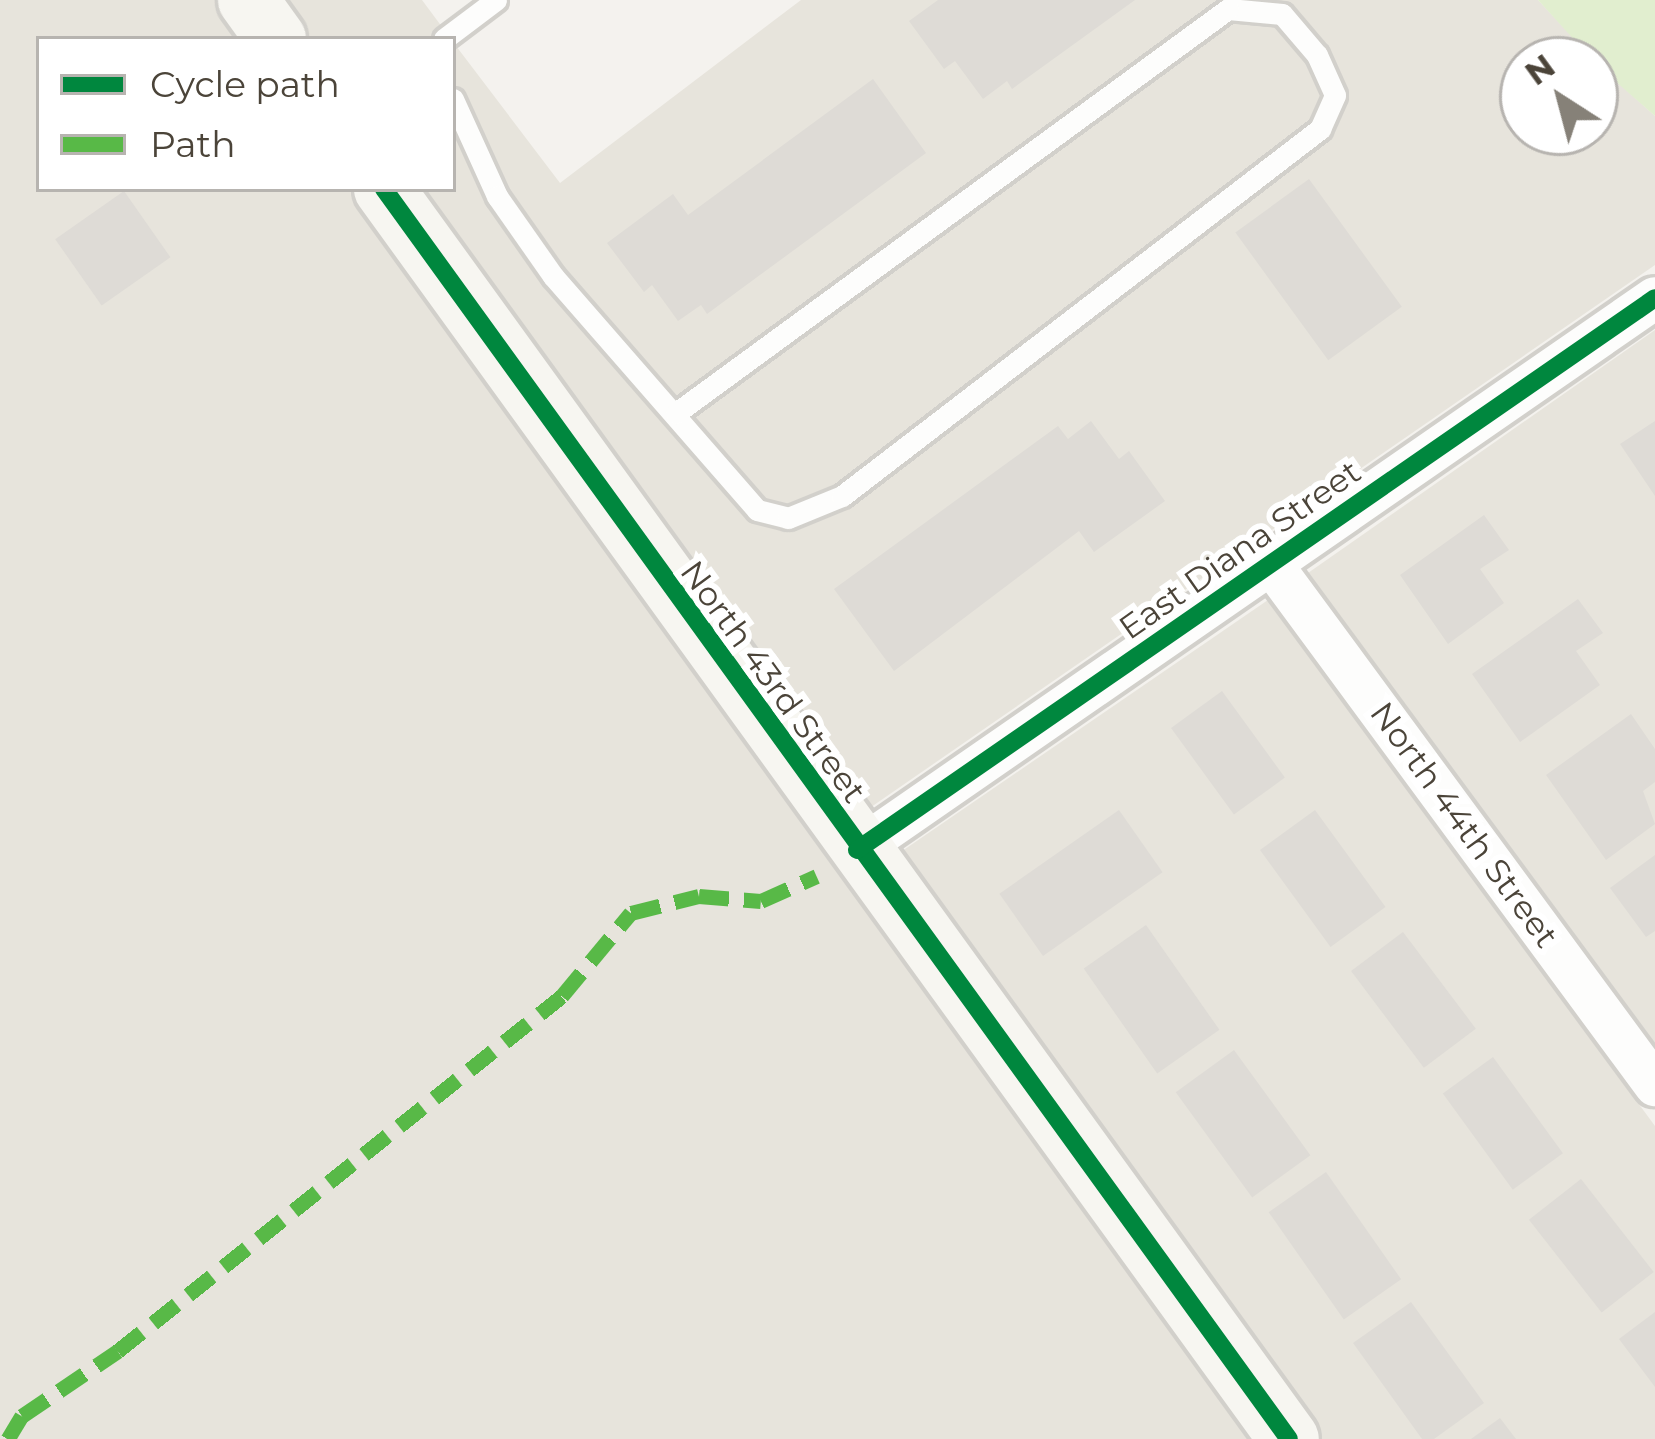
<!DOCTYPE html>
<html>
<head>
<meta charset="utf-8">
<style>
	body { margin:0 }
	#map { position:relative; width:1655px; height:1439px; overflow:hidden; background:#f4f2ee; font-family:Montserrat,sans-serif }
	div>[style] { position:absolute }
	[style*='--x'] { left:calc(var(--x)*1px); top:calc(var(--y)*1px); width:calc(var(--w)*1px); rotate:calc(var(--a)*1deg) }
	.residential>* { inset:0; background:#e7e4dc }
	.green>* { inset:0; background:#e1eecf }
	.building>* { inset:0; background:#dedbd6; transform-origin:0 0 }
	.roads { filter:drop-shadow(3px 0 #d2d0cb) drop-shadow(-3px 0 #d2d0cb) drop-shadow(0 3px #d2d0cb) drop-shadow(0 -3px #d2d0cb) }
	.lane>* { height:21px; margin:-10.5px; padding:0 10.5px; transform-origin:10.5px; border-radius:10.5px; background:#fdfdfc }
	.street>* { height:42px; margin:-21px; padding:0 21px; transform-origin:21px; border-radius:21px; background:#fdfdfc }
	.secondary>* { height:60px; margin:-30px; padding:0 30px; transform-origin:30px; border-radius:30px; background:#f7f6f1 }
	.quiet>* { height:15px; margin-top:-7.5px; transform-origin:0; background:repeating-linear-gradient(90deg,#58b947 0 30px,transparent 0 45px) }
	.cycleway>* { height:18px; margin:-9px; padding:0 9px; transform-origin:9px; border-radius:9px; background:#00873e }
	span { translate:-50% -50%; white-space:nowrap; text-align:center; line-height:1.15; -webkit-text-stroke:12px #fff; paint-order:stroke }
	.street-label { font-size:33px; color:#4b4439 }
	.legend { position:absolute; left:36px; top:36px; width:420px; height:156px; box-sizing:border-box; background:#fff; border:3px solid #b7b4b0; margin:0; padding:15px 21px; list-style:none; font-size:36px; color:#4b4439 }
	.legend li { display:flex; align-items:center; gap:24px; height:60px }
	.legend b { width:60px; border:3px solid #b7b4b0 }
	.north { position:absolute; left:1499px; top:36px; width:120px; height:120px; box-sizing:border-box; background:#fff; border:3px solid #b7b4b0; border-radius:50%; rotate:324deg; font-size:33px; font-weight:700; line-height:48px; text-align:center; color:#4b4439 }
	.north::after { content:''; display:block; margin:auto; width:42px; height:54px; background:#868178; clip-path:polygon(50% 0,100% 100%,50% 72%,0 100%) }
</style>
</head>
<body>
<div id="map">
	<div class="residential">
		<i style="clip-path:polygon(0 0,215px 0,243px 39px,39px 39px,39px 189px,351px 189px,1258px 1439px,0 1439px)"></i>
		<i style="clip-path:polygon(275px 0,422px 0,451px 39px,303px 39px)"></i>
		<i style="clip-path:polygon(801px 0,1538px 0,1594px 60px,1523px 60px,1523px 132px,1595px 132px,1595px 62px,1655px 116px,1655px 265px,861px 814px,411px 189px,453px 189px,453px 42px,560px 183px)"></i>
		<i style="clip-path:polygon(1655px 330px,1655px 1045px,1308px 573px)"></i>
		<i style="clip-path:polygon(1268px 600px,1655px 1126px,1655px 1439px,1319px 1439px,892px 858px)"></i>
	</div>
	<div class="green">
		<i style="clip-path:polygon(1538px 0,1655px 0,1655px 116px,1598px 66px)"></i>
	</div>
	<div class="building">
		<i style="clip-path:polygon(938px 0,1135px 0,1012px 89px,1007px 81px,983px 99px,955px 61px,944px 69px,909px 21px)"></i>
		<i style="clip-path:polygon(873px 79px,926px 153px,707px 314px,701px 305px,678px 321px,652px 285px,644px 292px,607px 243px,673px 194px,688px 215px)"></i>
		<i style="left:1309px;top:179px;width:158px;height:91px;rotate:54deg"></i>
		<i style="left:124px;top:191px;width:81px;height:84px;rotate:55deg"></i>
		<i style="clip-path:polygon(1091px 421px,1119px 459px,1129px 451px,1165px 501px,1094px 552px,1079px 531px,894px 671px,834px 589px,1058px 426px,1068px 439px)"></i>
		<i style="clip-path:polygon(1655px 421px,1655px 496px,1620px 444px)"></i>
		<i style="clip-path:polygon(1484px 515px,1509px 550px,1480px 569px,1504px 603px,1448px 644px,1400px 575px)"></i>
		<i style="clip-path:polygon(1578px 599px,1603px 633px,1576px 651px,1600px 685px,1520px 742px,1472px 674px)"></i>
		<i style="left:1222px;top:691px;width:107px;height:63px;rotate:54deg"></i>
		<i style="clip-path:polygon(1631px 714px,1655px 749px,1655px 782px,1643px 791px,1655px 824px,1606px 860px,1546px 775px)"></i>
		<i style="left:1119px;top:810px;width:76px;height:146px;rotate:55deg"></i>
		<i style="left:1315px;top:810px;width:120px;height:68px;rotate:54deg"></i>
		<i style="clip-path:polygon(1655px 855px,1655px 931px,1646px 937px,1610px 888px)"></i>
		<i style="left:1146px;top:925px;width:128px;height:76px;rotate:55deg"></i>
		<i style="left:1403px;top:932px;width:121px;height:65px;rotate:53deg"></i>
		<i style="left:1234px;top:1050px;width:130px;height:72px;rotate:54deg"></i>
		<i style="left:1493px;top:1057px;width:119px;height:62px;rotate:54deg"></i>
		<i style="left:1326px;top:1172px;width:131px;height:70px;rotate:55deg"></i>
		<i style="left:1581px;top:1179px;width:118px;height:66px;rotate:52deg"></i>
		<i style="clip-path:polygon(1411px 1302px,1484px 1403px,1434px 1439px,1422px 1439px,1353px 1343px)"></i>
		<i style="clip-path:polygon(1655px 1312px,1655px 1387px,1619px 1339px)"></i>
		<i style="clip-path:polygon(1500px 1418px,1516px 1439px,1471px 1439px)"></i>
	</div>
	<div class="roads">
		<div class="lane">
			<i style="--x:444;--y:39;--w:65;--a:-36.9"></i>
			<i style="--x:453;--y:99;--w:107;--a:65.6"></i>
			<i style="--x:497;--y:196;--w:98;--a:55"></i>
			<i style="--x:553;--y:276;--w:310;--a:48.9"></i>
			<i style="--x:757;--y:510;--w:32;--a:14"></i>
			<i style="--x:788;--y:518;--w:58;--a:-22.2"></i>
			<i style="--x:842;--y:496;--w:603;--a:-37.52"></i>
			<i style="--x:1320;--y:129;--w:37;--a:-66"></i>
			<i style="--x:1335;--y:95;--w:44;--a:-114.2"></i>
			<i style="--x:1317;--y:55;--w:54;--a:-130.5"></i>
			<i style="--x:1282;--y:14;--w:54;--a:-174.7"></i>
			<i style="--x:1228;--y:9;--w:684;--a:143.8"></i>
		</div>
		<div class="street">
			<i style="--x:1272;--y:565;--w:646;--a:53.63"></i>
			<i style="--x:857;--y:850;--w:970;--a:-34.67"></i>
		</div>
		<div class="secondary">
			<i style="--x:248;--y:0;--w:48;--a:54.3"></i>
			<i style="--x:384;--y:189;--w:1543;--a:54.1"></i>
		</div>
	</div>
	<div class="quiet">
		<i style="--x:8;--y:1439;--w:27;--a:-59"></i>
		<i style="--x:22;--y:1416;--w:116;--a:-34.1"></i>
		<i style="--x:118;--y:1351;--w:568;--a:-38.64"></i>
		<i style="--x:562;--y:996;--w:108;--a:-50.3"></i>
		<i style="--x:631;--y:913;--w:70;--a:-14"></i>
		<i style="--x:699;--y:896;--w:62;--a:4.6"></i>
		<i style="--x:761;--y:901;--w:61;--a:-24.1"></i>
	</div>
	<div class="cycleway">
		<i style="--x:384;--y:189;--w:1543;--a:54.1"></i>
		<i style="--x:857;--y:850;--w:970;--a:-34.67"></i>
	</div>
	<div class="street-label">
		<span style="left:1240px;top:550px;rotate:-35deg">East Diana Street</span>
		<span style="left:773px;top:682px;rotate:54deg">North 43rd Street</span>
		<span style="left:1464px;top:825px;rotate:54deg">North 44th Street</span>
	</div>
	<ul class="legend">
	<li><b style="height:15px;background:#00873e"></b>Cycle path</li>
	<li><b style="height:15px;background:#58b947"></b>Path</li>
	</ul>
	<div class="north">N</div>
</div>
</body>
</html>
